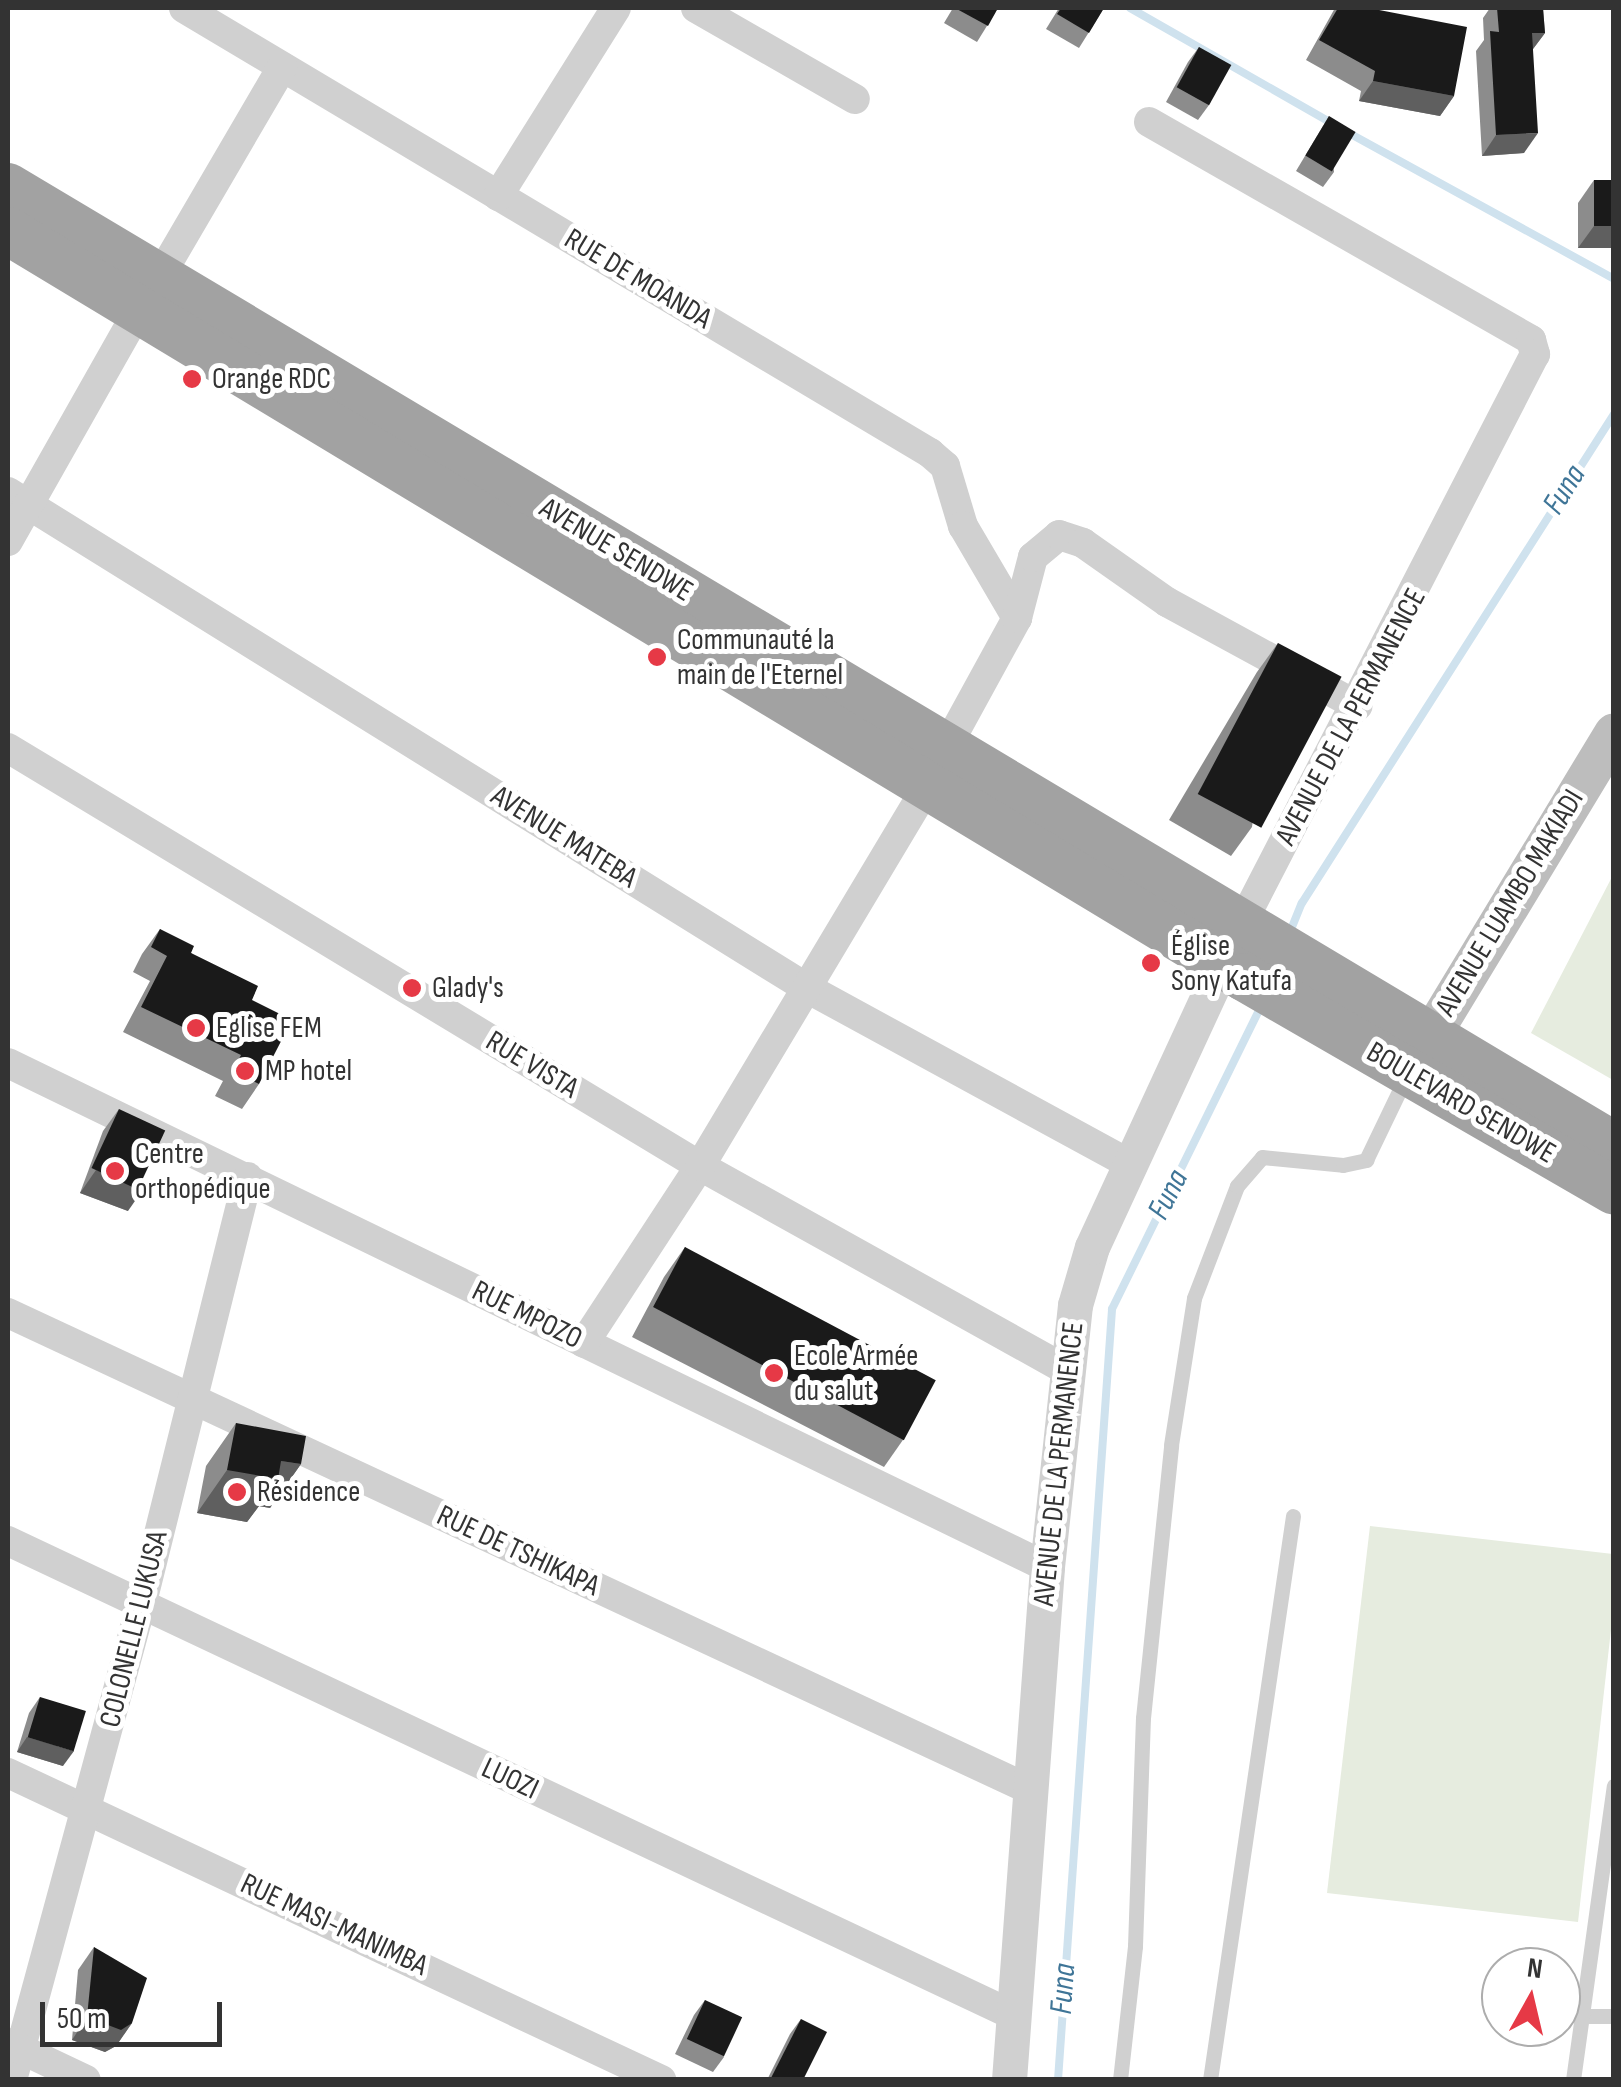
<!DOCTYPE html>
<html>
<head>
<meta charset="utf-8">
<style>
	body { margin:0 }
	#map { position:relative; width:1621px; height:2087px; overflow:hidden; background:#fff; font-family:"Sofia Sans Condensed",sans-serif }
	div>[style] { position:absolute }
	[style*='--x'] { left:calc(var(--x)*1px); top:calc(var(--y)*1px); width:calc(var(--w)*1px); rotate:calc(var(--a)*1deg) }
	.green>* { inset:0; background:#e6ecdf }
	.stream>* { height:8px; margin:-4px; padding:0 4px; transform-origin:4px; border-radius:4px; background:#cfe2ee }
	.service>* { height:15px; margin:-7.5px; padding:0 7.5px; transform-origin:7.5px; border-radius:7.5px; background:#d0d0d0 }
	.minor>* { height:30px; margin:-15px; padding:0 15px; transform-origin:15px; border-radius:15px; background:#d0d0d0 }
	.tertiary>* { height:35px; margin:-17.5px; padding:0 17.5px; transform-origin:17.5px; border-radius:17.5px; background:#d0d0d0 }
	.secondary>* { height:40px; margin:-20px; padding:0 20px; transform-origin:20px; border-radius:20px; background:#bdbdbd }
	.trunk>* { height:48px; margin:-24px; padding:0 24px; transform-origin:24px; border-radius:24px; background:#a2a2a2 }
	.minor-bridge>* { height:30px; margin:-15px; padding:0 15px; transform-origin:15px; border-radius:15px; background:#d0d0d0 }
	.wall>* { inset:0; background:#8c8c8c }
	.shaded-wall>* { inset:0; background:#5f5f5f }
	.building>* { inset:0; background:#1a1a1a; transform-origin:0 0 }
	.dots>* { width:28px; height:28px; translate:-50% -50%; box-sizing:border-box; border:5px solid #fff; border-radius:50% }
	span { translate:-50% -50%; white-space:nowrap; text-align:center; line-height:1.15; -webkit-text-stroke:10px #fff; paint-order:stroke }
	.street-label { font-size:30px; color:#333 }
	.poi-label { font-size:30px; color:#333 }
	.left { translate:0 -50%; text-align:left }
	.water-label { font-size:32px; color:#3f7597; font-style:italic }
	.frame { position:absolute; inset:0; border:10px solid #333; pointer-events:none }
	.north { position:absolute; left:1481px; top:1947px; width:100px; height:100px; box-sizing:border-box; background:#fff; border:2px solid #adadad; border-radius:50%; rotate:8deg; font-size:28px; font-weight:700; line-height:40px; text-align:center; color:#333 }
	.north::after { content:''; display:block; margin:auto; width:35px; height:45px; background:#e63946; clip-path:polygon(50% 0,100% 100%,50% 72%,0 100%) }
	.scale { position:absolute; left:40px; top:2002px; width:182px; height:45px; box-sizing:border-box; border:5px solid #333; border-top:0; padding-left:12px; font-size:30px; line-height:35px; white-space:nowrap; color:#333; -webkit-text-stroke:8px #fff; paint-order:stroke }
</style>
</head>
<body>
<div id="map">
	<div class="green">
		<i style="clip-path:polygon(1613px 875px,1614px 1080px,1613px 1080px,1531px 1033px)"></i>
		<i style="clip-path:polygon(1370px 1526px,1613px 1554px,1613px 1612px,1578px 1922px,1327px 1893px)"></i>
	</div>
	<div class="stream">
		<i style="--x:1130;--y:8;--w:236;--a:29.7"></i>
		<i style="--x:1347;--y:132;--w:305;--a:28.8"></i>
		<i style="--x:1290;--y:932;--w:31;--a:-68"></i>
		<i style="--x:1302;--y:903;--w:580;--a:-57.46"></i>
		<i style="--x:1058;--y:2080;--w:773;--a:-85.99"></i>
		<i style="--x:1112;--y:1309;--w:338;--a:-63.8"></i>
	</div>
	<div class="service">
		<i style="--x:1583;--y:2016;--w:31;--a:0"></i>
		<i style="--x:1120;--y:2080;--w:135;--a:-83.6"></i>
		<i style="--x:1135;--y:1946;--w:228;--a:-88"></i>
		<i style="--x:1143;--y:1718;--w:274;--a:-84.1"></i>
		<i style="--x:1171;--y:1445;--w:149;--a:-81.1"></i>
		<i style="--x:1194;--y:1298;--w:120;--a:-69"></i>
		<i style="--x:1237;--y:1186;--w:38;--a:-49"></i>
		<i style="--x:1262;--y:1157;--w:81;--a:5.6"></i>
		<i style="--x:1343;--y:1165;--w:24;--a:-12"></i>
		<i style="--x:1366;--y:1160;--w:92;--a:-64.3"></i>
		<i style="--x:1210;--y:2080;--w:570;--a:-81.63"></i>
		<i style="--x:1573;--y:2080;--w:297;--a:-82.1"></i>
	</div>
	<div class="minor">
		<i style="--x:184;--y:8;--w:869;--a:30.82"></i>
		<i style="--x:930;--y:453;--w:20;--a:41"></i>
		<i style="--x:945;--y:466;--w:63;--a:73.3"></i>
		<i style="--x:963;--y:526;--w:107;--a:59.6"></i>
		<i style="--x:696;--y:8;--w:183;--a:29.8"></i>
		<i style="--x:1149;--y:122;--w:440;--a:29.7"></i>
		<i style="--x:1531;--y:340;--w:15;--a:74"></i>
		<i style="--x:1535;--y:354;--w:640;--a:117.25"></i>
		<i style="--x:498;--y:196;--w:222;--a:-57.9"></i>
		<i style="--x:160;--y:276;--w:242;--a:-59.7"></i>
		<i style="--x:8;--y:492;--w:938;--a:31.84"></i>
		<i style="--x:805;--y:987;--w:371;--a:28.6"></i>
		<i style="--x:8;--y:541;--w:268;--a:-60.5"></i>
		<i style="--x:947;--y:746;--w:146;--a:-61.3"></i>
		<i style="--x:1017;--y:618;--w:63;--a:-75.3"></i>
		<i style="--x:1033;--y:557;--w:34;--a:-40"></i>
		<i style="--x:1059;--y:535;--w:25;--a:18"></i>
		<i style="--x:1083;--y:543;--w:103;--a:35.1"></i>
		<i style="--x:1167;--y:602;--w:217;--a:28.6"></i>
		<i style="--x:8;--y:748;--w:808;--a:31.13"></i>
		<i style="--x:700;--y:1166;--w:417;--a:29.1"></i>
		<i style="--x:8;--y:1063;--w:1155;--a:25.88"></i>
		<i style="--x:8;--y:1313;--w:1127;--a:25"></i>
		<i style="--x:584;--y:1343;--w:212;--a:-56.8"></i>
		<i style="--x:700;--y:1166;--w:443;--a:-59.1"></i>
		<i style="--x:8;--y:1541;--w:1111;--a:25.25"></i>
		<i style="--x:8;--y:1773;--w:722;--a:25.18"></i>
		<i style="--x:12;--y:2080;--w:491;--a:-74.8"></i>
		<i style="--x:141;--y:1606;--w:442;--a:-76"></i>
	</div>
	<div class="tertiary">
		<i style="--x:1009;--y:2080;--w:514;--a:-85.76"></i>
		<i style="--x:1047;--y:1567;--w:263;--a:-83.9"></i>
		<i style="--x:1075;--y:1305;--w:60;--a:-73.7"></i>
		<i style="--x:1092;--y:1247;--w:336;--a:-65.2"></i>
	</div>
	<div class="secondary">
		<i style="--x:1415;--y:1062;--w:384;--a:-58.8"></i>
	</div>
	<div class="trunk">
		<i style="--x:8;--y:187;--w:1871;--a:30.84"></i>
		<i style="--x:8;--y:231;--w:1444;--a:31.11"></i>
		<i style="--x:1244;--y:977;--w:427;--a:30"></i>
	</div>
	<div class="minor-bridge">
		<i style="--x:8;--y:2043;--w:86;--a:25.4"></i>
	</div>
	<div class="wall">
		<i style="clip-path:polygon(953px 8px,998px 8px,977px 42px,944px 23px)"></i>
		<i style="clip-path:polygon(1059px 8px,1104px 8px,1079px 48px,1046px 29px)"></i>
		<i style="clip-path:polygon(1335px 8px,1375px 8px,1374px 9px,1454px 96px,1440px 116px,1359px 101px,1361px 91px,1306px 60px)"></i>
		<i style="clip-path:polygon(1490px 8px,1543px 8px,1545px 33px,1533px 49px,1524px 153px,1482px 156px,1476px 51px,1484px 40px,1483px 18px)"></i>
		<i style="clip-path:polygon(1199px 47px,1209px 105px,1198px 120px,1166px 102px,1188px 62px)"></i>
		<i style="clip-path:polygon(1329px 116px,1334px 172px,1323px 187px,1296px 171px)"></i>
		<i style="clip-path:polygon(1594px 180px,1614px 180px,1614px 248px,1578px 248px,1578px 203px)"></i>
		<i style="clip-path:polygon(1278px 643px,1252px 827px,1231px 856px,1169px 820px,1257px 672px)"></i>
		<i style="clip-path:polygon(160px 929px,252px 1000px,259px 1084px,242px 1109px,215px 1096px,223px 1081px,123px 1032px,150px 981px,133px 972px,142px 954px)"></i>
		<i style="clip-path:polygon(119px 1109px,128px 1211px,80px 1193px,103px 1131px)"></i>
		<i style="clip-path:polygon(685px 1247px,905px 1437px,884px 1467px,632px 1337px,664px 1277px)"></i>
		<i style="clip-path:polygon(236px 1423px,301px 1464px,270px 1508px,259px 1506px,247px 1522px,197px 1513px,206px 1466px)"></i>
		<i style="clip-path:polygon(40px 1697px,63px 1766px,17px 1752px,29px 1713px)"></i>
		<i style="clip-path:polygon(94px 1947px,132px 2023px,116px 2046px,105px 2052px,72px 2040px,78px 1970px)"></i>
		<i style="clip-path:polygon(705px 2000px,724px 2057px,713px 2072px,675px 2054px,694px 2015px)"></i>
		<i style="clip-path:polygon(801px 2019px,803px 2080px,767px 2080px,790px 2034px)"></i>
	</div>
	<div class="shaded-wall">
		<i style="clip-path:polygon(1532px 33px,1545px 33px,1530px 53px)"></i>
		<i style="clip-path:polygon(1373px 81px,1454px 96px,1440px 116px,1359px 101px)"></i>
		<i style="clip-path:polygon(1538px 133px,1524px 153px,1482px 156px,1496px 135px)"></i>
		<i style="clip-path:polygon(1594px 226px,1614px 226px,1614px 248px,1578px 248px)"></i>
		<i style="clip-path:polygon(96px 1170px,144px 1188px,128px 1211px,80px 1193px)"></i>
		<i style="clip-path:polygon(281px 1461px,301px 1464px,270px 1508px,259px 1506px,247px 1522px,197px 1513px,227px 1470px)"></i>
		<i style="clip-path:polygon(27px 1737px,74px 1751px,63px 1766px,17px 1752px)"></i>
		<i style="clip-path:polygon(87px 2017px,132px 2023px,116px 2046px,105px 2052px,72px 2040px)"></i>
	</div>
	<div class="building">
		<i style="clip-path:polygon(955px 8px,998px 8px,988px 26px)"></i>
		<i style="clip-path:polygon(1061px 8px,1104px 8px,1089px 33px,1057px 14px)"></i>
		<i style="clip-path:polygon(1338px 8px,1375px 8px,1374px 9px,1467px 27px,1454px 96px,1373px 81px,1375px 71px,1319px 40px)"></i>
		<i style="clip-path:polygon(1497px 8px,1543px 8px,1545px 33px,1532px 33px,1538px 133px,1496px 135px,1490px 31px,1499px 32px)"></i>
		<i style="left:1199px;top:47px;width:37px;height:46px;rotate:29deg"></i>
		<i style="left:1329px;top:116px;width:31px;height:46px;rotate:31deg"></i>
		<i style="left:1594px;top:180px;width:20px;height:46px"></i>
		<i style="left:1278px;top:643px;width:72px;height:171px;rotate:28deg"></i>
		<i style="clip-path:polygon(160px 929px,194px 946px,191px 953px,258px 986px,252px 1000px,292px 1020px,259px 1084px,233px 1071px,241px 1055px,141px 1007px,167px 956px,151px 947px)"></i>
		<i style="left:119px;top:1109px;width:51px;height:65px;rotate:25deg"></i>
		<i style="left:685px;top:1247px;width:284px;height:68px;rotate:28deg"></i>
		<i style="clip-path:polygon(236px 1423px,306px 1436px,301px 1464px,281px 1461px,278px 1479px,227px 1470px)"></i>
		<i style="left:40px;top:1697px;width:48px;height:42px;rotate:17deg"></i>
		<i style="clip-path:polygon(94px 1947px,147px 1978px,132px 2023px,121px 2030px,87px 2017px)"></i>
		<i style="left:705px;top:2000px;width:41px;height:43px;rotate:25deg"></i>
		<i style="clip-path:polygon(801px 2019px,827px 2032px,803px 2080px,773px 2080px,771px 2078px)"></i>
	</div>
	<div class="dots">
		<i style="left:192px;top:379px;background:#e63946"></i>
		<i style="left:657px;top:657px;background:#e63946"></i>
		<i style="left:1151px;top:963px;background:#e63946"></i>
		<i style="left:412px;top:988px;background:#e63946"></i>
		<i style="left:196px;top:1028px;background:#e63946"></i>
		<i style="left:245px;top:1071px;background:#e63946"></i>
		<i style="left:115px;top:1171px;background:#e63946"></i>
		<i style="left:774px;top:1373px;background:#e63946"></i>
		<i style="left:237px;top:1492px;background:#e63946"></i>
	</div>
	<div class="street-label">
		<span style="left:638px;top:279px;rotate:31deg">RUE DE MOANDA</span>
		<span style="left:616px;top:550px;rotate:31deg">AVENUE SENDWE</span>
		<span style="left:1351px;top:717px;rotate:-62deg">AVENUE DE LA PERMANENCE</span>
		<span style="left:564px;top:837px;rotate:32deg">AVENUE MATEBA</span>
		<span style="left:1510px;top:903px;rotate:-59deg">AVENUE LUAMBO MAKIADI</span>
		<span style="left:532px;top:1065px;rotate:31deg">RUE VISTA</span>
		<span style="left:1461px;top:1103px;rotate:30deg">BOULEVARD SENDWE</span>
		<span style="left:527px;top:1315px;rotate:26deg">RUE MPOZO</span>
		<span style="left:1059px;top:1464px;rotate:-84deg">AVENUE DE LA PERMANENCE</span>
		<span style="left:518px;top:1551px;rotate:25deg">RUE DE TSHIKAPA</span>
		<span style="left:134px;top:1629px;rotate:-76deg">COLONELLE LUKUSA</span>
		<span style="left:510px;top:1779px;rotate:25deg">LUOZI</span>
		<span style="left:334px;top:1925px;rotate:25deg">RUE MASI-MANIMBA</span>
	</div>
	<div class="poi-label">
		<span class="left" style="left:212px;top:379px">Orange RDC</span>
		<span class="left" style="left:677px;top:657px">Communauté la<br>main de l'Eternel</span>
		<span class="left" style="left:1171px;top:963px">Église<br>Sony Katufa</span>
		<span class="left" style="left:432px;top:988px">Glady's</span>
		<span class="left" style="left:216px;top:1028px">Eglise FEM</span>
		<span class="left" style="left:265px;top:1071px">MP hotel</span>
		<span class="left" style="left:135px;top:1171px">Centre<br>orthopédique</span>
		<span class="left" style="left:794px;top:1373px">Ecole Armée<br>du salut</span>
		<span class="left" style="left:257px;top:1492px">Résidence</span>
	</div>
	<div class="water-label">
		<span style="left:1565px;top:490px;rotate:-58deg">Funa</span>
		<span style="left:1169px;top:1195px;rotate:-63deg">Funa</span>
		<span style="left:1064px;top:1989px;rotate:-86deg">Funa</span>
	</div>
	<div class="frame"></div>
	<div class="north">N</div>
	<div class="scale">50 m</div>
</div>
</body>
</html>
